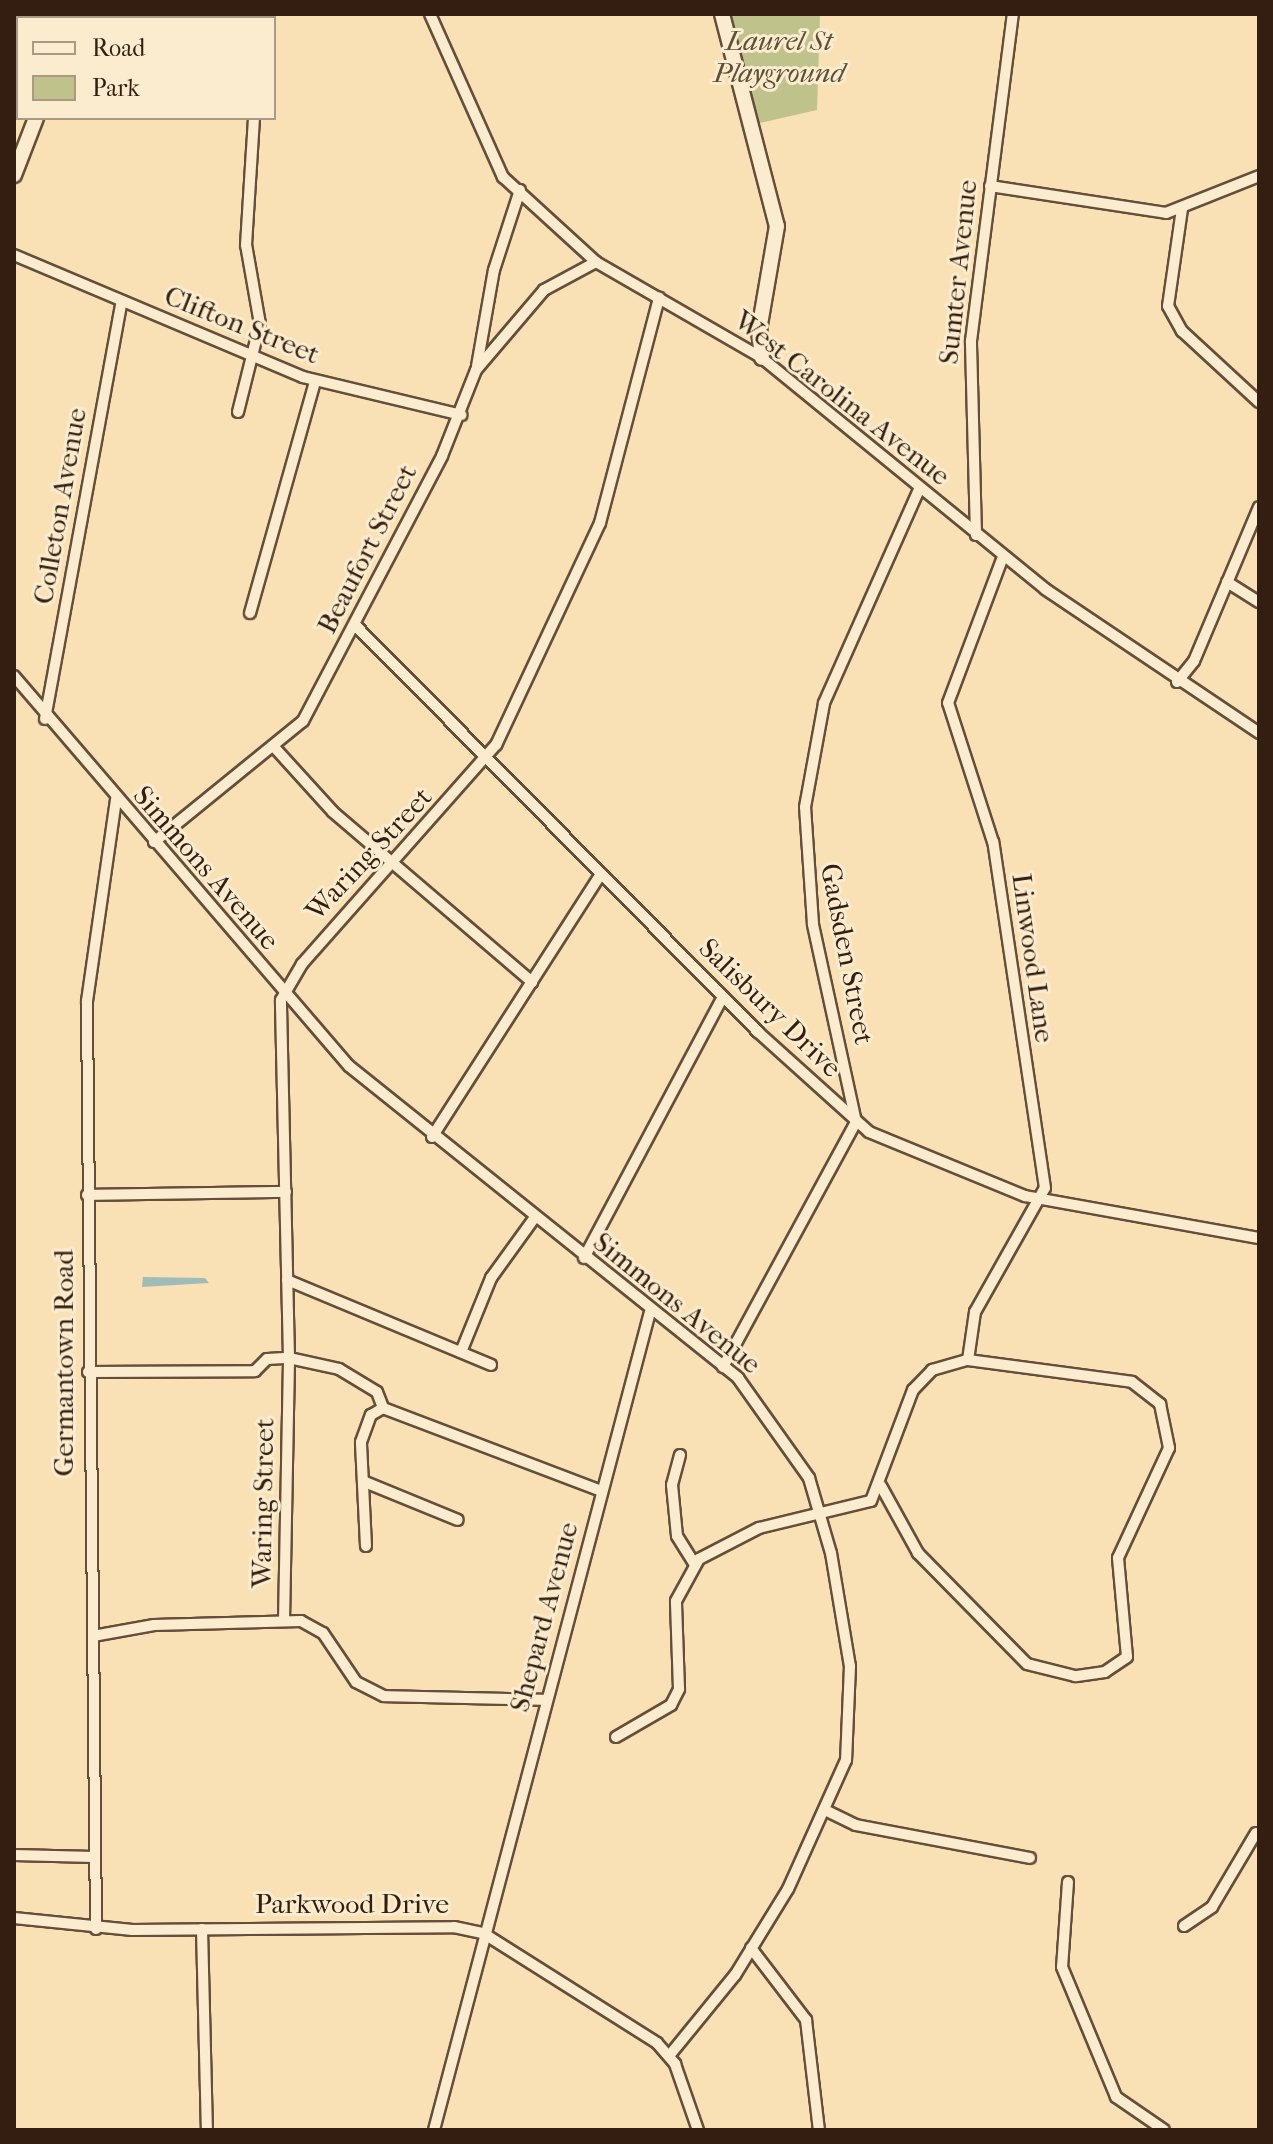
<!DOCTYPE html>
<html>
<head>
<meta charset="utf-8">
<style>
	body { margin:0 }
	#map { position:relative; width:1273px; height:2144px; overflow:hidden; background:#f9e1b5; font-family:"IM FELL French Canon",serif }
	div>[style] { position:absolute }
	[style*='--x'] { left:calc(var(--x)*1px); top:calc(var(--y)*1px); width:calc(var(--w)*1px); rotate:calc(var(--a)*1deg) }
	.green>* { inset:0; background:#c0c28c }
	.water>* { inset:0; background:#a1bbb7 }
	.roads { filter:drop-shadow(2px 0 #654e3a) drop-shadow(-2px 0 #654e3a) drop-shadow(0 2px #654e3a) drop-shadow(0 -2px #654e3a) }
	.street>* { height:10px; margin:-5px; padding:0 5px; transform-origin:5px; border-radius:5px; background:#fbeccf }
	.secondary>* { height:14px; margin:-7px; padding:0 7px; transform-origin:7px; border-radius:7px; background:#fbeccf }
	span { translate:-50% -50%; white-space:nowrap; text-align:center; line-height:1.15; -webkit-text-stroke:6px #fbeccf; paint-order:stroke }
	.park-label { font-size:28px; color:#5e4f36; font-style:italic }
	.street-label { font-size:28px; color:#341d11 }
	.frame { position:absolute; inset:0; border:16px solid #341d11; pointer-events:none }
	.legend { position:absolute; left:16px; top:16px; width:260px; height:104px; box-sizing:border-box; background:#fbeccf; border:2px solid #ab9983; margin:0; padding:10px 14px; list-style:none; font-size:24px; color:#341d11 }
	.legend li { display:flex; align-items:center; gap:16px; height:40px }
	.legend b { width:40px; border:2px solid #ab9983 }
</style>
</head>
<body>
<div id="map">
	<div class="green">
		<i style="clip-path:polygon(727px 14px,820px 14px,817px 110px,755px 124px)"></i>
	</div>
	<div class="water">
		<i style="clip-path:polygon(143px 1277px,205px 1278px,209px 1283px,142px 1287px)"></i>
	</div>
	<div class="roads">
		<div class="street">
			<i style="--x:246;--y:14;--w:4;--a:63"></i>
			<i style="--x:430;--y:14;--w:179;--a:65.9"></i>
			<i style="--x:503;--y:177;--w:126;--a:42.4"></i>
			<i style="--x:596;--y:262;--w:192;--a:30"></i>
			<i style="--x:762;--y:358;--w:365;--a:39.2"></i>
			<i style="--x:1045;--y:589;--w:258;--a:33.9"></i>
			<i style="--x:990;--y:186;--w:178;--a:8.7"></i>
			<i style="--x:1166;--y:213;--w:100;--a:-21.7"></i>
			<i style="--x:1182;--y:209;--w:98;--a:98.2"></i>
			<i style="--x:1168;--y:306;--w:29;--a:61"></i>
			<i style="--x:1182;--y:331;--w:105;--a:42.7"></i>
			<i style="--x:14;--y:255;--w:314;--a:22.9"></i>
			<i style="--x:303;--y:377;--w:163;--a:13.5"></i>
			<i style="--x:477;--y:366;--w:97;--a:-80"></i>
			<i style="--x:494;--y:270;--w:84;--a:-72"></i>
			<i style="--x:238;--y:412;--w:91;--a:-76"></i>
			<i style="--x:260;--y:324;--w:80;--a:-100"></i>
			<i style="--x:246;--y:245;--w:127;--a:-86.4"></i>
			<i style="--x:976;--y:535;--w:194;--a:-91.5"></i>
			<i style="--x:971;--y:341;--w:330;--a:-82.7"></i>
			<i style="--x:1227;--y:582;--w:38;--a:32"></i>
			<i style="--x:250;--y:613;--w:241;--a:-74.3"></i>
			<i style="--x:355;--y:625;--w:573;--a:45.28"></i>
			<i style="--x:758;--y:1032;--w:149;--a:42"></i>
			<i style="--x:869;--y:1132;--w:169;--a:22.3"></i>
			<i style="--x:1025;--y:1196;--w:238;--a:10.2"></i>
			<i style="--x:14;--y:676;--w:514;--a:49.34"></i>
			<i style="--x:349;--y:1066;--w:499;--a:38.7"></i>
			<i style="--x:738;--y:1378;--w:123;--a:54.6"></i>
			<i style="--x:809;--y:1478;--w:78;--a:73.7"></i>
			<i style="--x:831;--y:1553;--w:115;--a:80.5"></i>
			<i style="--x:850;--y:1666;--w:94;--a:92.4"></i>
			<i style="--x:846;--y:1760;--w:141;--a:114.2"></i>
			<i style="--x:788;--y:1889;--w:101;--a:121.6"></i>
			<i style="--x:735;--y:1975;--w:104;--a:129.2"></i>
			<i style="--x:1177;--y:682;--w:27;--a:-51"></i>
			<i style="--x:1194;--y:661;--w:167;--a:-67.1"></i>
			<i style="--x:45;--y:719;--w:425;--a:-79.6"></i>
			<i style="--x:275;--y:748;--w:86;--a:47.8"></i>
			<i style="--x:333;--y:812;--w:262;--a:40.5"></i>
			<i style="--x:154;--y:842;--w:192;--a:-39.1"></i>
			<i style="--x:303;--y:721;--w:299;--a:-62.3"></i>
			<i style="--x:442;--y:456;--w:92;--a:-68.4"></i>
			<i style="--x:476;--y:370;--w:105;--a:-49.6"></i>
			<i style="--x:544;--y:290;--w:59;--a:-28.3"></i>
			<i style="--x:432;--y:1137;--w:313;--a:-57.3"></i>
			<i style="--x:87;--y:1195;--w:199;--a:-0.9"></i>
			<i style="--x:584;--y:1258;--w:296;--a:-62"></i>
			<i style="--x:287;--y:1280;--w:221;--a:22.6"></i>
			<i style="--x:461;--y:1352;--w:80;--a:-67.9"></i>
			<i style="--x:491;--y:1278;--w:72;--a:-54.1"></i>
			<i style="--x:968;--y:1360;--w:49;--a:-81.7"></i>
			<i style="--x:975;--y:1312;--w:142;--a:-60.6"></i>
			<i style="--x:1045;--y:1188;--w:350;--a:-98.5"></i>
			<i style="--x:993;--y:842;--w:146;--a:-107.9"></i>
			<i style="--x:948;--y:703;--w:156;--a:-69.4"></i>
			<i style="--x:723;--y:1367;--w:279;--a:-61.5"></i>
			<i style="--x:856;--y:1122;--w:203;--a:-102.3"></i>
			<i style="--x:813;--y:924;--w:117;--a:-93.9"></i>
			<i style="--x:805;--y:807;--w:106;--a:-79.6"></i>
			<i style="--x:824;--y:703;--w:233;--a:-66"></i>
			<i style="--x:88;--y:1372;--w:167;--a:-0.3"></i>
			<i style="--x:255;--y:1371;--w:17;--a:-45"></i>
			<i style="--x:267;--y:1359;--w:22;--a:-3"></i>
			<i style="--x:289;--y:1358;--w:51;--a:12.4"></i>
			<i style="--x:339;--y:1369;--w:44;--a:31.2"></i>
			<i style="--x:377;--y:1392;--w:17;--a:69"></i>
			<i style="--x:383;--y:1408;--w:234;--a:20.8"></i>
			<i style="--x:680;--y:1455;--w:31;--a:105"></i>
			<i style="--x:672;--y:1485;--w:51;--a:84.4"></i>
			<i style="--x:677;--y:1536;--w:34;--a:58"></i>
			<i style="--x:365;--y:1482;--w:100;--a:22.2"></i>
			<i style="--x:366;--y:1546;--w:104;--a:-92.8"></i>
			<i style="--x:361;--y:1442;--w:29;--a:-70"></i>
			<i style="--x:371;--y:1415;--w:14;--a:-30"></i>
			<i style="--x:284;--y:1621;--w:263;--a:-88.9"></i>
			<i style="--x:289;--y:1358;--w:358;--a:-91.3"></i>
			<i style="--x:281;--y:1000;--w:42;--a:-59.7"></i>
			<i style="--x:302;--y:964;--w:293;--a:-48.5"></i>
			<i style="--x:496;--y:745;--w:245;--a:-64.9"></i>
			<i style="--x:600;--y:523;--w:233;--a:-75.3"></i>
			<i style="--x:93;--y:1636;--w:62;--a:-10.2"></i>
			<i style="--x:154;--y:1625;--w:147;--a:-1.6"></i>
			<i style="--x:301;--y:1621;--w:25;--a:29"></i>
			<i style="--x:323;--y:1633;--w:59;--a:56"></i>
			<i style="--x:356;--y:1682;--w:31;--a:27"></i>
			<i style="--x:384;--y:1696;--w:163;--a:1.4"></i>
			<i style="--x:616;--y:1737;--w:64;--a:-30.2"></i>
			<i style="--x:671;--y:1705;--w:18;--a:-63"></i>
			<i style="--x:679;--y:1689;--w:88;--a:-92"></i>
			<i style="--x:676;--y:1601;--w:48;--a:-61.3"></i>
			<i style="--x:699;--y:1559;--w:68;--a:-27.3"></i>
			<i style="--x:759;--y:1528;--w:115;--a:-13.6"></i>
			<i style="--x:871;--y:1501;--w:119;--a:-69.3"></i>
			<i style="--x:913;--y:1390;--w:28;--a:-46"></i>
			<i style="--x:932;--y:1370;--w:37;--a:-16"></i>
			<i style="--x:968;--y:1360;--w:165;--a:7.6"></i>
			<i style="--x:1132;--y:1382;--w:36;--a:38"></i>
			<i style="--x:1160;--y:1404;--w:45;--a:78.4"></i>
			<i style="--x:1169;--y:1448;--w:121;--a:114.9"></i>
			<i style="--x:1118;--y:1558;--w:99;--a:84.8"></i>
			<i style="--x:1127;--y:1657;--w:27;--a:146"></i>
			<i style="--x:1105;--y:1672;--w:30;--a:172"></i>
			<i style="--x:1075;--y:1676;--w:49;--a:-166"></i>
			<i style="--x:1027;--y:1664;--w:156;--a:-134.5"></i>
			<i style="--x:918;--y:1553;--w:77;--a:-118.9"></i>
			<i style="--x:827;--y:1811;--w:32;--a:26"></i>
			<i style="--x:856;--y:1825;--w:177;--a:10.7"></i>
			<i style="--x:14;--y:1855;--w:80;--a:1.4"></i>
			<i style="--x:1068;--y:1882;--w:85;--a:94"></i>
			<i style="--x:1062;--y:1967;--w:141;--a:67.4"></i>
			<i style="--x:1116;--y:2097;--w:58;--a:34.5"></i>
			<i style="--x:14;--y:1918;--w:119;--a:5.8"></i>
			<i style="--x:132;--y:1930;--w:322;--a:-0.5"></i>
			<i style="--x:454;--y:1927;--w:30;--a:12"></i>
			<i style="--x:483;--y:1933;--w:206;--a:32.3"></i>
			<i style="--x:657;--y:2043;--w:28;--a:49"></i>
			<i style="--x:675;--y:2064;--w:70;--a:70.8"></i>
			<i style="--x:1184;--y:1926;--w:34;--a:-34"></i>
			<i style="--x:1212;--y:1907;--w:86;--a:-59.3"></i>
			<i style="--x:96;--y:1929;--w:928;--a:-90.56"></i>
			<i style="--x:87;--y:1001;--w:204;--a:-81.8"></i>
			<i style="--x:202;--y:1929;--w:201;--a:88.6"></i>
			<i style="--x:751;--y:1948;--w:91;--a:52.6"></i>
			<i style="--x:806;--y:2020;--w:111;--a:83.3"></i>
			<i style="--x:434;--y:2130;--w:846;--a:-75.21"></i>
		</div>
		<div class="secondary">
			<i style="--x:722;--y:14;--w:219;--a:75.5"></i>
			<i style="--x:777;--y:226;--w:106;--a:99.8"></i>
			<i style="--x:759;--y:330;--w:28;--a:84"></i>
			<i style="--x:76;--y:18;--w:4;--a:-63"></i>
			<i style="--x:14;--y:175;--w:61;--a:-68.9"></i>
		</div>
	</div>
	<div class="park-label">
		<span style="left:779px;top:57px">Laurel St<br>Playground</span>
	</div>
	<div class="street-label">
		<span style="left:958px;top:272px;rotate:-84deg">Sumter Avenue</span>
		<span style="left:242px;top:325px;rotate:22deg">Clifton Street</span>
		<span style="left:842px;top:398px;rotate:38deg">West Carolina Avenue</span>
		<span style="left:60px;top:506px;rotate:-80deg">Colleton Avenue</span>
		<span style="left:367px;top:549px;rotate:-63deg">Beaufort Street</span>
		<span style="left:369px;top:854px;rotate:-47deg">Waring Street</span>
		<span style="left:206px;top:868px;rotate:49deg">Simmons Avenue</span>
		<span style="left:847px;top:954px;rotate:79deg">Gadsden Street</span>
		<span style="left:1033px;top:958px;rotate:82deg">Linwood Lane</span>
		<span style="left:770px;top:1008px;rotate:44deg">Salisbury Drive</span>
		<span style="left:677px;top:1303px;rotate:39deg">Simmons Avenue</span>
		<span style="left:64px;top:1363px;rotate:-90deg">Germantown Road</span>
		<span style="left:263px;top:1503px;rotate:-89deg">Waring Street</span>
		<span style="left:544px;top:1617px;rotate:-75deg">Shepard Avenue</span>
		<span style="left:352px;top:1904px">Parkwood Drive</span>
	</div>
	<div class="frame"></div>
	<ul class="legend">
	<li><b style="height:10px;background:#fbeccf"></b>Road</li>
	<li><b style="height:22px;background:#c0c28c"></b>Park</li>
	</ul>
</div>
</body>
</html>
